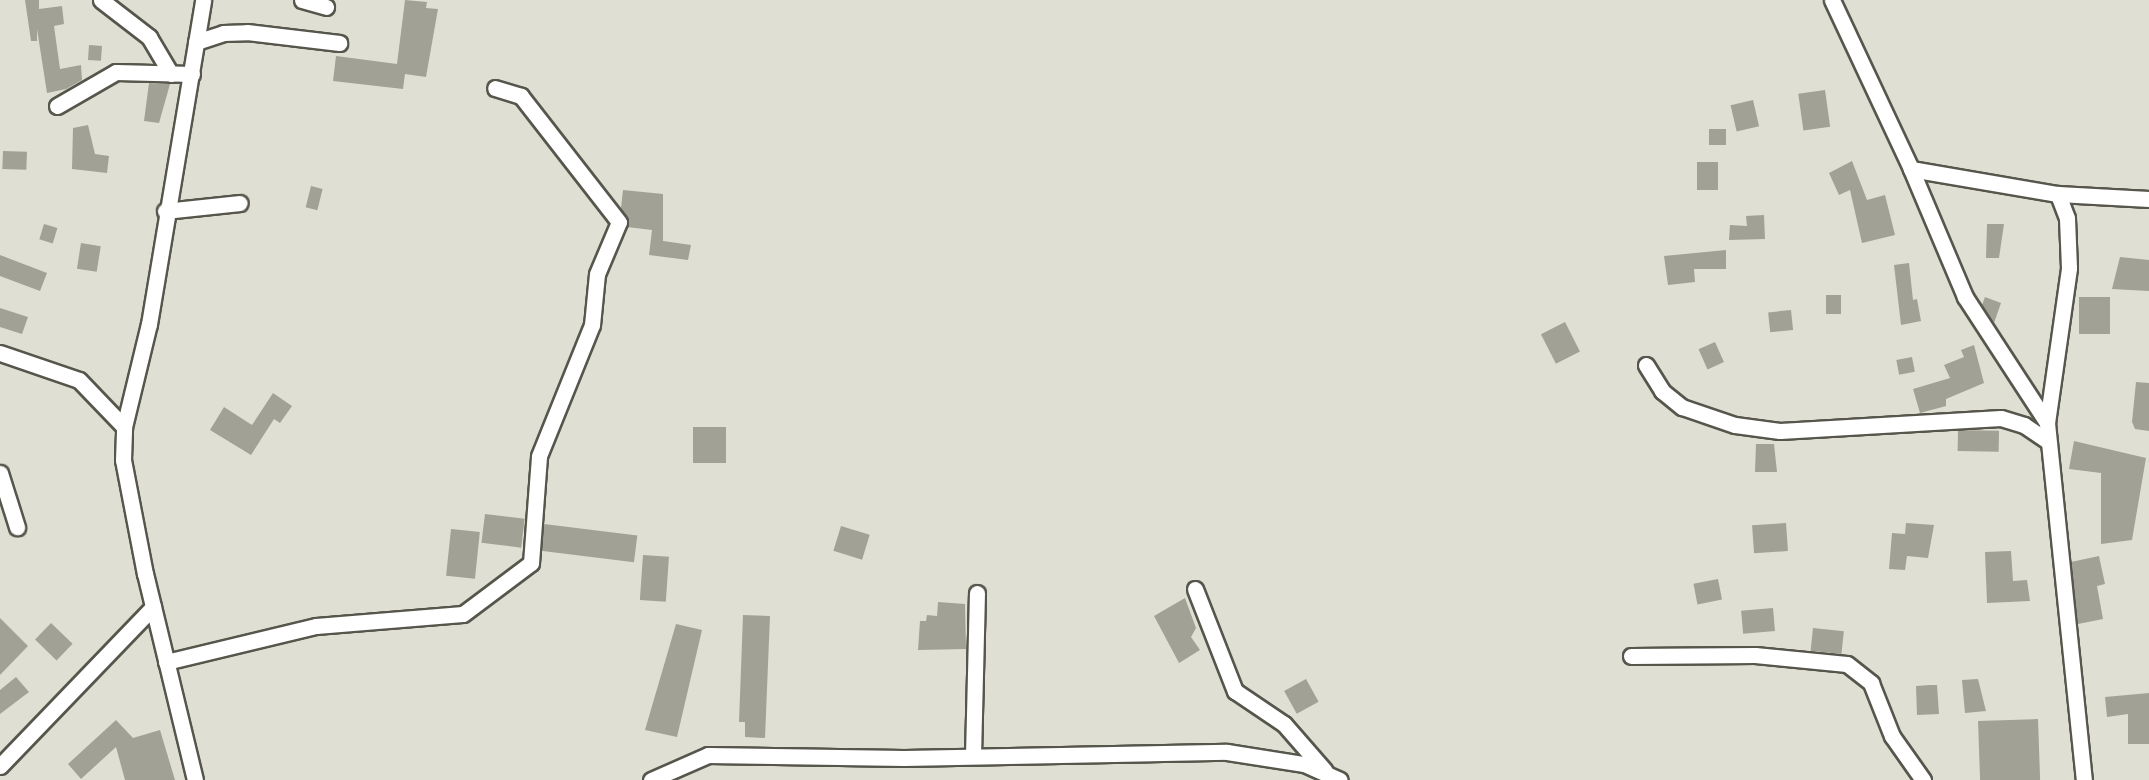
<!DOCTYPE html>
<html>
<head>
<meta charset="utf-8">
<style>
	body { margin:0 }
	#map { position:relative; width:2149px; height:780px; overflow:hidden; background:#dfdfd3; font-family:"Nunito Sans",sans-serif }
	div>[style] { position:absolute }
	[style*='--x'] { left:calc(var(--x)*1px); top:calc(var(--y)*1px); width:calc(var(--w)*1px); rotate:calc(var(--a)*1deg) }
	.building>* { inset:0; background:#a2a196; transform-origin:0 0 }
	.roads { filter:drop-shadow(2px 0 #56564c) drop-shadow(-2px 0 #56564c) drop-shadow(0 2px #56564c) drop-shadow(0 -2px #56564c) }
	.street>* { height:15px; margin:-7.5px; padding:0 7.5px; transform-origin:7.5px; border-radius:7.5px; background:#fff }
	span { translate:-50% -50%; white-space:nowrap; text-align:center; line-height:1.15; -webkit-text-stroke:6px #ecece0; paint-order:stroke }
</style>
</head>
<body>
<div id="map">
	<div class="building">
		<i style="clip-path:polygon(25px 0,39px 0,39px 9px,62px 6px,64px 24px,54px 26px,60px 69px,81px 65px,82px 80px,66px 89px,47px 93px,37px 29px,37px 41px,31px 41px)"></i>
		<i style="clip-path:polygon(405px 0,427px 2px,426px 8px,438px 9px,426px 77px,405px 74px,403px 89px,333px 81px,336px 56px,397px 64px)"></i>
		<i style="left:89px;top:45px;width:13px;height:15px;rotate:4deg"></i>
		<i style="clip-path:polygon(149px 83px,170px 84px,159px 123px,144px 121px)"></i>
		<i style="left:1825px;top:90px;width:37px;height:27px;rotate:82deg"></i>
		<i style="left:1753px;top:100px;width:27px;height:23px;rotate:77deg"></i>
		<i style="clip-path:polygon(88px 125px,95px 154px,109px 156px,107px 173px,72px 169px,73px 128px)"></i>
		<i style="left:1709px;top:129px;width:17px;height:16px"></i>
		<i style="left:3px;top:151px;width:24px;height:18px;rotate:2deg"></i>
		<i style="clip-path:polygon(1852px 161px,1867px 200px,1885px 195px,1895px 235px,1862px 243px,1850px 190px,1839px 195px,1829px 173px)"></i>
		<i style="left:1697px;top:162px;width:21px;height:28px"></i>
		<i style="left:311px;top:186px;width:12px;height:22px;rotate:14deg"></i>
		<i style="clip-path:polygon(623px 190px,663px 194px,663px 241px,691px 245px,688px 260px,649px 255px,652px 230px,627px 227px,621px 208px)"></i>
		<i style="clip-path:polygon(1764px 215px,1765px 239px,1729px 240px,1730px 225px,1747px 226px,1746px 216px)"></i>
		<i style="left:44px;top:224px;width:14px;height:16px;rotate:17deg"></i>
		<i style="clip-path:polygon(1987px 224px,2004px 224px,1999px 258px,1986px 258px)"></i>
		<i style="left:81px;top:243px;width:20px;height:26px;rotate:9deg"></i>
		<i style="clip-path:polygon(1726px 250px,1726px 269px,1694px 269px,1695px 282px,1668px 285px,1664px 256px)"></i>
		<i style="clip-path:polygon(0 255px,47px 273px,40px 291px,0 276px)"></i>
		<i style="clip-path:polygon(2120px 257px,2149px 260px,2149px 291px,2112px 289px)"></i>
		<i style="clip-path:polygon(1909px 263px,1913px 300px,1917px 299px,1921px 321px,1901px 325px,1894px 265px)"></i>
		<i style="left:1826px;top:295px;width:15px;height:19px"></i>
		<i style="clip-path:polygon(1985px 297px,2001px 303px,1994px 323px,1982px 305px)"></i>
		<i style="left:2110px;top:297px;width:37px;height:31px;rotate:90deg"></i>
		<i style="clip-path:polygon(0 308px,28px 317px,22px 334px,0 327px)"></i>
		<i style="left:1791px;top:310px;width:20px;height:23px;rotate:84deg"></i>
		<i style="left:1565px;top:322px;width:33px;height:27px;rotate:63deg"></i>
		<i style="left:1715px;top:342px;width:22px;height:18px;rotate:66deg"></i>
		<i style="clip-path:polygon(1974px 345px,1984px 383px,1946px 399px,1946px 406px,1920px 413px,1913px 389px,1950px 378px,1944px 365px,1964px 357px,1961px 350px)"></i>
		<i style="left:1912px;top:357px;width:15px;height:16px;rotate:79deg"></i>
		<i style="clip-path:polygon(2136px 382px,2149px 383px,2149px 431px,2135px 429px,2132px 422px)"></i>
		<i style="clip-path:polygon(273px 393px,292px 406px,280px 423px,274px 419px,251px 455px,210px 430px,224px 407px,252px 425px)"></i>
		<i style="left:693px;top:427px;width:33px;height:36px"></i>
		<i style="left:1958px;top:430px;width:41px;height:21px;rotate:1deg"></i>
		<i style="clip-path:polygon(2074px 441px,2146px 458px,2132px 540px,2101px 544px,2101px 473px,2069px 469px)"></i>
		<i style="clip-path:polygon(1756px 444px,1774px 444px,1777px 472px,1755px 472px)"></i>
		<i style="left:485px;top:514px;width:40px;height:29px;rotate:7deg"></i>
		<i style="left:1786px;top:523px;width:28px;height:34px;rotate:86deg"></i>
		<i style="clip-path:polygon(1906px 523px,1934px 525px,1928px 558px,1907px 556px,1905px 570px,1889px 569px,1892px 533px,1905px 534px)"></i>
		<i style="left:544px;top:524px;width:94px;height:27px;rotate:7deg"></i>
		<i style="left:841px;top:526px;width:30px;height:26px;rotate:17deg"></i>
		<i style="left:451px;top:529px;width:29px;height:47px;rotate:6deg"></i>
		<i style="clip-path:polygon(2011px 551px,2013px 581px,2027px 580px,2030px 601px,1987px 603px,1985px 552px)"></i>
		<i style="left:643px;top:555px;width:26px;height:45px;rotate:4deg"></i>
		<i style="clip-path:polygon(2099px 556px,2105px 584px,2097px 586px,2103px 619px,2078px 624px,2071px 562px)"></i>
		<i style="left:1718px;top:579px;width:21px;height:25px;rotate:79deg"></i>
		<i style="clip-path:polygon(1185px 598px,1196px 628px,1191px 637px,1200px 650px,1179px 663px,1154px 616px)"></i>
		<i style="clip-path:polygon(938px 602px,965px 604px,966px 649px,918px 650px,920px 621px,926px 621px,927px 615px,937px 616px)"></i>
		<i style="left:1773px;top:608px;width:23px;height:32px;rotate:85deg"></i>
		<i style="clip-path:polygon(743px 615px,770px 616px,765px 738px,745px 737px,745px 722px,739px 722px)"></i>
		<i style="clip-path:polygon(0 618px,28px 646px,0 675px)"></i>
		<i style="left:51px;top:623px;width:30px;height:23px;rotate:44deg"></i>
		<i style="clip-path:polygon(676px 624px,702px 630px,677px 737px,645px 730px)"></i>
		<i style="left:1813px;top:628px;width:31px;height:23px;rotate:6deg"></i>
		<i style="clip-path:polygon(16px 677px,29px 692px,0 714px,0 690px)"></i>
		<i style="left:1306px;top:679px;width:26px;height:25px;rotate:61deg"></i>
		<i style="clip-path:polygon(1978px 679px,1986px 711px,1965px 713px,1962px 680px)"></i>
		<i style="clip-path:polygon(1930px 685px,1937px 685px,1939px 714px,1917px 715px,1916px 686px)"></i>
		<i style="clip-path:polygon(2149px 693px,2149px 744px,2128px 744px,2128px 714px,2107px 717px,2105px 697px)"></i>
		<i style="left:2038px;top:719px;width:61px;height:60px;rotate:88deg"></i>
		<i style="clip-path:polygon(116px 720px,133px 738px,160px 730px,175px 780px,125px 780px,116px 747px,81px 779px,68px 764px)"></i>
	</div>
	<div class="roads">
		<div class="street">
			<i style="--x:101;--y:0;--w:61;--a:37.6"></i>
			<i style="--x:149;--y:37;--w:43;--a:59.3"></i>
			<i style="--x:302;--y:0;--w:25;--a:16"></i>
			<i style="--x:1832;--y:0;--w:187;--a:64.9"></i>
			<i style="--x:1911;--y:169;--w:149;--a:9.7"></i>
			<i style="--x:2058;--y:194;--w:91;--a:3.1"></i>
			<i style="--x:196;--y:42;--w:28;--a:-18"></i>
			<i style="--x:223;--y:33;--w:24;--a:-2"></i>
			<i style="--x:247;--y:32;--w:93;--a:6.8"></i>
			<i style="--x:57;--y:106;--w:68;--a:-30"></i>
			<i style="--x:116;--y:72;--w:76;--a:1.5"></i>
			<i style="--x:1911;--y:169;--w:139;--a:67.1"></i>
			<i style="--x:1965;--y:297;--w:150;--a:56.9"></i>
			<i style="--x:2047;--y:423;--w:359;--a:84.1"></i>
			<i style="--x:165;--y:211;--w:75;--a:-6.1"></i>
			<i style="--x:0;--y:353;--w:83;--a:18.9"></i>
			<i style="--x:79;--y:380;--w:65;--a:46.2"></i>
			<i style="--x:1646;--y:365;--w:31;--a:58"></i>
			<i style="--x:1662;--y:391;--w:26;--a:39"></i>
			<i style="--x:1682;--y:407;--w:56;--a:18.8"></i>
			<i style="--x:1735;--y:425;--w:45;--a:7.6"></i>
			<i style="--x:1780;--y:431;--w:221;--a:-3.4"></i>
			<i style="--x:2001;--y:418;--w:24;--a:17"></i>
			<i style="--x:2024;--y:425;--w:29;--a:34"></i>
			<i style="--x:2047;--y:423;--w:157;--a:-81.9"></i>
			<i style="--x:2069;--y:268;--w:50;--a:-92.3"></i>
			<i style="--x:2067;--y:218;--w:26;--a:-111"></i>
			<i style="--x:0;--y:473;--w:57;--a:72.5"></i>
			<i style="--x:1195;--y:589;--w:110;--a:68.6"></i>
			<i style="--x:1235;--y:691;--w:59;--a:34"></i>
			<i style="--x:1284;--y:724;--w:62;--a:48.9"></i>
			<i style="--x:1631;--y:656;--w:124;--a:-0.5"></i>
			<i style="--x:1755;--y:655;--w:92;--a:5.6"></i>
			<i style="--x:1847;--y:664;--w:31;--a:38"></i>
			<i style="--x:1871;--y:683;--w:57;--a:68.4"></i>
			<i style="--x:1892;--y:736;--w:54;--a:54.8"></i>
			<i style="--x:166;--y:662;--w:154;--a:-13.5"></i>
			<i style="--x:316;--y:626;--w:147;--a:-4.7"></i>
			<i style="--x:463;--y:614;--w:85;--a:-36.9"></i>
			<i style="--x:531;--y:563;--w:107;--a:-85.7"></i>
			<i style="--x:539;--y:456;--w:141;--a:-68"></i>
			<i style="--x:592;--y:325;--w:51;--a:-84.4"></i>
			<i style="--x:597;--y:274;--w:56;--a:-67.1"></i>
			<i style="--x:619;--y:222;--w:160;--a:-127.9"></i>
			<i style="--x:521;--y:96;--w:27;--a:-163"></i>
			<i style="--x:973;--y:756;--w:163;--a:-88.6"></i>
			<i style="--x:0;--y:766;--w:221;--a:-46.1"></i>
			<i style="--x:195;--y:780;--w:212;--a:-103.6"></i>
			<i style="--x:145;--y:574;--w:116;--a:-100.9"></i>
			<i style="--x:123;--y:460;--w:33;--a:-88"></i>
			<i style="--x:124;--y:427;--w:106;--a:-76.4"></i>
			<i style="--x:149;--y:324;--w:328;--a:-80.5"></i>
			<i style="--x:651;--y:780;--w:62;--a:-23.7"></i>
			<i style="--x:708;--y:755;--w:196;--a:0.9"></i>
			<i style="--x:904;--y:758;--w:323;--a:-1.1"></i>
			<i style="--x:1227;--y:752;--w:78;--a:8.9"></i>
			<i style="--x:1304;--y:764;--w:39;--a:24"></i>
		</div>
	</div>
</div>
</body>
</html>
